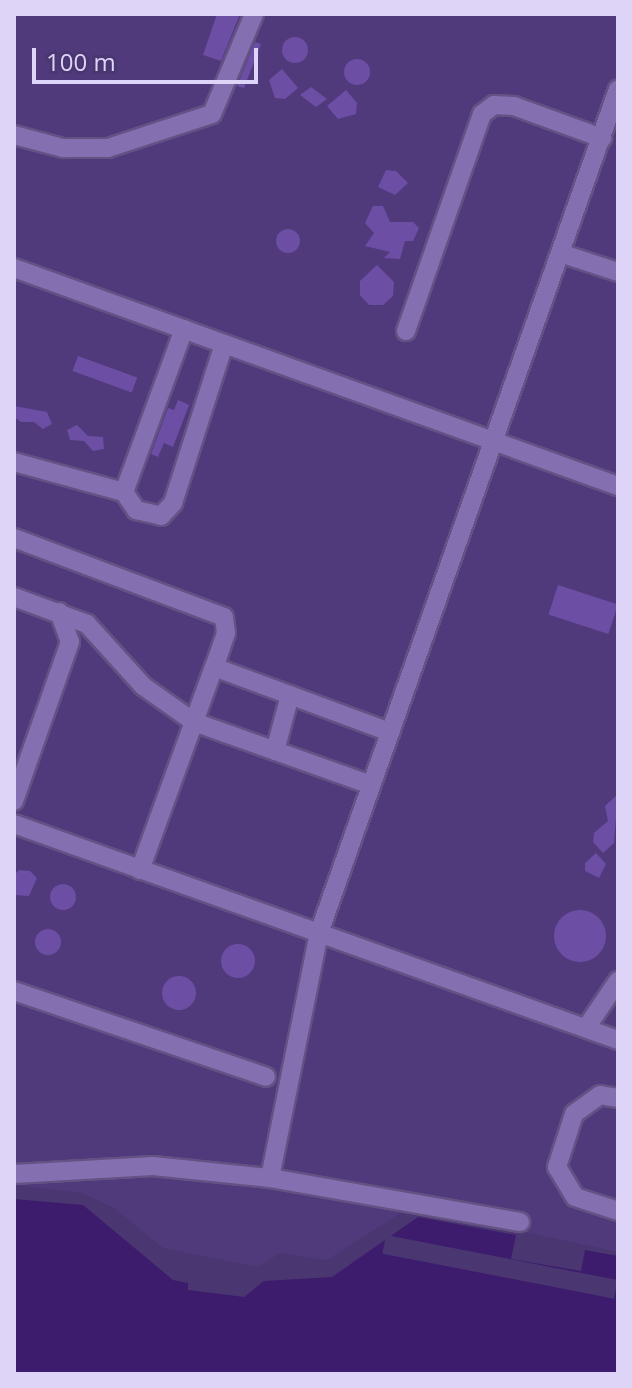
<!DOCTYPE html>
<html>
<head>
<meta charset="utf-8">
<style>
	body { margin:0 }
	#map { position:relative; width:632px; height:1388px; overflow:hidden; background:#4a3670; font-family:"Open Sans",sans-serif }
	div>[style] { position:absolute }
	[style*='--x'] { left:calc(var(--x)*1px); top:calc(var(--y)*1px); width:calc(var(--w)*1px); rotate:calc(var(--a)*1deg) }
	.built>* { inset:0; background:#513a7c }
	.water>* { inset:0; background:#3d1b6d }
	.pier>* { inset:0; background:#4a3670; transform-origin:0 0 }
	.building>* { inset:0; background:#6c4ea4; transform-origin:0 0 }
	.round { border-radius:50% }
	.roads { filter:drop-shadow(2px 0 #645284) drop-shadow(-2px 0 #645284) drop-shadow(0 2px #645284) drop-shadow(0 -2px #645284) }
	.minor>* { height:18px; margin:-9px; padding:0 9px; transform-origin:9px; border-radius:9px; background:#8470b0 }
	span { translate:-50% -50%; white-space:nowrap; text-align:center; line-height:1.15; -webkit-text-stroke:6px #4a3670; paint-order:stroke }
	.frame { position:absolute; inset:0; border:16px solid #ded4f8; pointer-events:none }
	.scale { position:absolute; left:32px; top:48px; width:226px; height:36px; box-sizing:border-box; border:4px solid #ded4f8; border-top:0; padding-left:10px; font-size:24px; line-height:28px; white-space:nowrap; color:#ded4f8; -webkit-text-stroke:6px #4a3670; paint-order:stroke }
</style>
</head>
<body>
<div id="map">
	<div class="built">
		<i style="clip-path:polygon(14px 14px,618px 14px,618px 1252px,410px 1207px,327px 1260px,280px 1253px,258px 1267px,163px 1248px,114px 1208px,82px 1193px,14px 1185px)"></i>
	</div>
	<div class="water">
		<i style="clip-path:polygon(14px 1199px,83px 1205px,173px 1280px,188px 1283px,188px 1290px,244px 1297px,264px 1281px,332px 1277px,418px 1217px,516px 1235px,511px 1259px,581px 1271px,585px 1250px,618px 1256px,618px 1374px,14px 1374px)"></i>
	</div>
	<div class="pier">
		<i style="left:386px;top:1235px;width:236px;height:19px;rotate:11deg"></i>
	</div>
	<div class="building">
		<i style="clip-path:polygon(217px 14px,240px 14px,221px 61px,203px 55px)"></i>
		<i class="round" style="left:282px;top:37px;width:26px;height:26px"></i>
		<i style="clip-path:polygon(255px 42px,261px 44px,244px 88px,237px 86px)"></i>
		<i class="round" style="left:344px;top:59px;width:26px;height:26px"></i>
		<i style="clip-path:polygon(282px 69px,298px 88px,285px 99px,275px 98px,269px 80px)"></i>
		<i style="clip-path:polygon(311px 87px,327px 99px,316px 107px,300px 95px)"></i>
		<i style="clip-path:polygon(346px 90px,357px 103px,356px 114px,338px 119px,327px 106px)"></i>
		<i style="clip-path:polygon(386px 170px,396px 171px,408px 183px,395px 195px,378px 187px)"></i>
		<i style="clip-path:polygon(373px 206px,383px 206px,390px 222px,413px 222px,419px 228px,413px 241px,405px 241px,400px 259px,384px 258px,390px 252px,365px 246px,374px 233px,365px 223px)"></i>
		<i class="round" style="left:276px;top:229px;width:24px;height:24px"></i>
		<i style="clip-path:polygon(377px 265px,394px 282px,393px 296px,383px 305px,369px 305px,360px 295px,360px 281px)"></i>
		<i style="left:78px;top:356px;width:63px;height:16px;rotate:20deg"></i>
		<i style="clip-path:polygon(178px 400px,189px 405px,173px 447px,164px 443px,158px 457px,151px 454px,168px 408px,174px 410px)"></i>
		<i style="clip-path:polygon(14px 406px,47px 412px,52px 424px,43px 429px,34px 422px,21px 422px,14px 417px)"></i>
		<i style="clip-path:polygon(77px 425px,88px 436px,103px 437px,104px 449px,93px 451px,84px 441px,70px 440px,67px 430px)"></i>
		<i style="left:558px;top:585px;width:63px;height:31px;rotate:18deg"></i>
		<i style="clip-path:polygon(618px 794px,614px 843px,603px 853px,593px 842px,594px 833px,608px 821px,605px 806px)"></i>
		<i style="clip-path:polygon(596px 853px,606px 864px,599px 878px,585px 871px,585px 863px)"></i>
		<i style="clip-path:polygon(19px 870px,30px 871px,37px 878px,29px 896px,14px 895px,14px 875px)"></i>
		<i class="round" style="left:50px;top:884px;width:26px;height:26px"></i>
		<i class="round" style="left:554px;top:910px;width:52px;height:52px"></i>
		<i class="round" style="left:35px;top:929px;width:26px;height:26px"></i>
		<i class="round" style="left:221px;top:944px;width:34px;height:34px"></i>
		<i class="round" style="left:162px;top:976px;width:34px;height:34px"></i>
	</div>
	<div class="roads">
		<div class="minor">
			<i style="--x:14;--y:135;--w:51;--a:14.9"></i>
			<i style="--x:63;--y:148;--w:45;--a:0"></i>
			<i style="--x:108;--y:148;--w:109;--a:-18.1"></i>
			<i style="--x:212;--y:114;--w:108;--a:-67.2"></i>
			<i style="--x:560;--y:253;--w:61;--a:18.1"></i>
			<i style="--x:14;--y:268;--w:642;--a:19.85"></i>
			<i style="--x:184;--y:329;--w:174;--a:110.2"></i>
			<i style="--x:124;--y:492;--w:22;--a:56"></i>
			<i style="--x:136;--y:510;--w:26;--a:13"></i>
			<i style="--x:161;--y:516;--w:18;--a:-47"></i>
			<i style="--x:173;--y:503;--w:167;--a:-72.2"></i>
			<i style="--x:406;--y:331;--w:230;--a:-70.7"></i>
			<i style="--x:482;--y:114;--w:15;--a:-37"></i>
			<i style="--x:494;--y:105;--w:20;--a:3"></i>
			<i style="--x:514;--y:106;--w:94;--a:20"></i>
			<i style="--x:14;--y:462;--w:114;--a:15.3"></i>
			<i style="--x:14;--y:538;--w:224;--a:20.6"></i>
			<i style="--x:224;--y:617;--w:16;--a:83"></i>
			<i style="--x:226;--y:633;--w:36;--a:109"></i>
			<i style="--x:14;--y:597;--w:78;--a:20.3"></i>
			<i style="--x:87;--y:624;--w:84;--a:47.9"></i>
			<i style="--x:143;--y:686;--w:62;--a:35.2"></i>
			<i style="--x:194;--y:722;--w:188;--a:19.6"></i>
			<i style="--x:275;--y:751;--w:58;--a:-75"></i>
			<i style="--x:14;--y:801;--w:169;--a:-70.6"></i>
			<i style="--x:70;--y:642;--w:32;--a:-110"></i>
			<i style="--x:14;--y:824;--w:641;--a:19.68"></i>
			<i style="--x:140;--y:870;--w:216;--a:-70"></i>
			<i style="--x:214;--y:667;--w:188;--a:20.3"></i>
			<i style="--x:14;--y:991;--w:266;--a:18.8"></i>
			<i style="--x:586;--y:1028;--w:57;--a:-55.8"></i>
			<i style="--x:618;--y:1098;--w:18;--a:-171"></i>
			<i style="--x:600;--y:1095;--w:32;--a:144"></i>
			<i style="--x:574;--y:1114;--w:56;--a:107.8"></i>
			<i style="--x:557;--y:1167;--w:35;--a:59"></i>
			<i style="--x:575;--y:1197;--w:45;--a:18"></i>
			<i style="--x:14;--y:1174;--w:139;--a:-3.3"></i>
			<i style="--x:153;--y:1166;--w:118;--a:5.9"></i>
			<i style="--x:270;--y:1178;--w:254;--a:10"></i>
			<i style="--x:270;--y:1178;--w:250;--a:-78.7"></i>
			<i style="--x:319;--y:933;--w:895;--a:-70.49"></i>
		</div>
	</div>
	<div class="frame"></div>
	<div class="scale">100 m</div>
</div>
</body>
</html>
